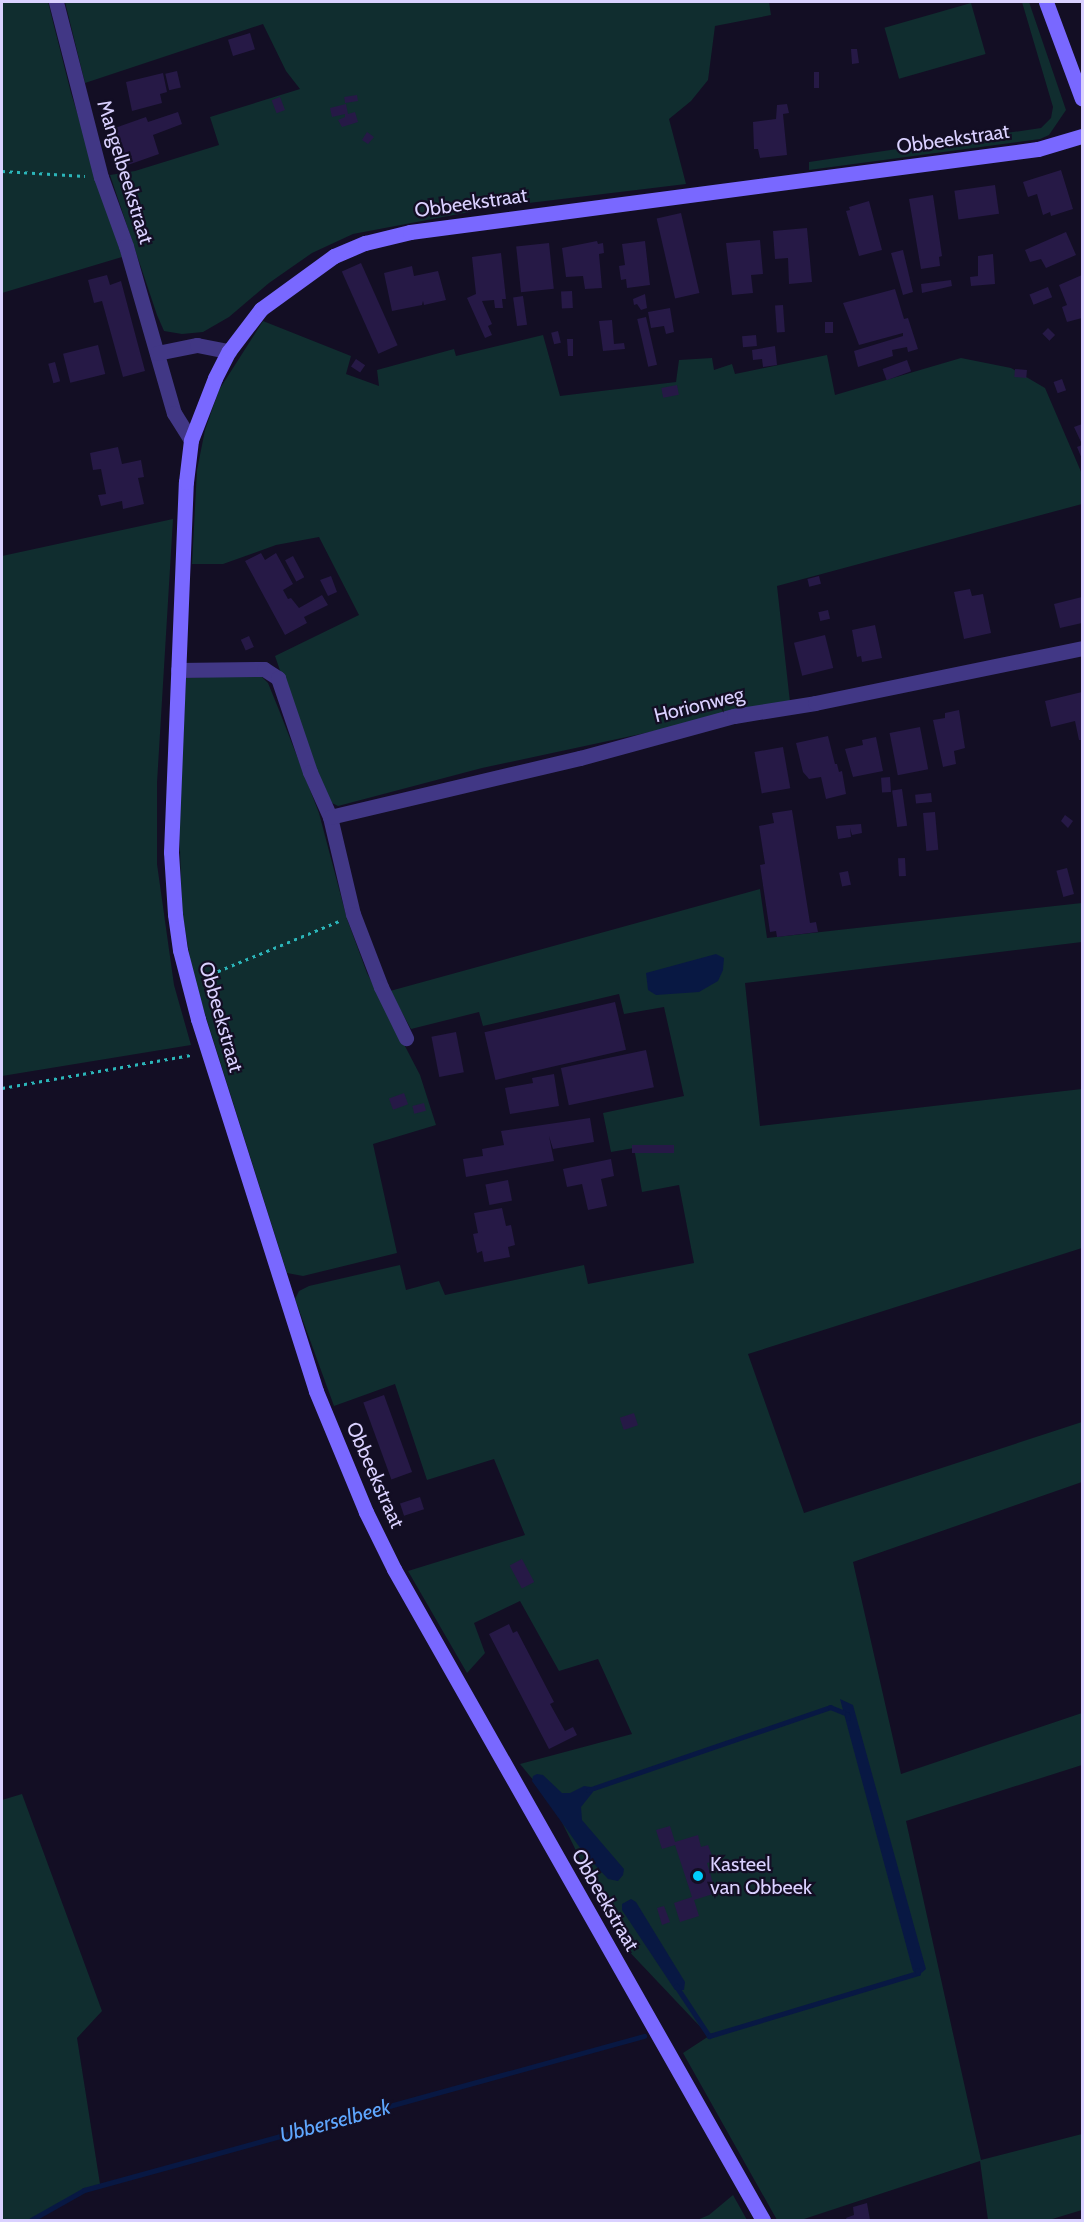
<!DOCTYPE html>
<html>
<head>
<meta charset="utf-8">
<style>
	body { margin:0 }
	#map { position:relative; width:1084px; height:2222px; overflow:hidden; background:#130e24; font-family:Cabin,sans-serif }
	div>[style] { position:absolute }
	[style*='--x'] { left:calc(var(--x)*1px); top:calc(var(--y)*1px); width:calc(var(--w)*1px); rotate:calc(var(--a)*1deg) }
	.green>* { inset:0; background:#102d2f; transform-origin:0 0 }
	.water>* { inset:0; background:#081843 }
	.stream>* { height:5px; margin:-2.5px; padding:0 2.5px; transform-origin:2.5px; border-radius:2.5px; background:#081843 }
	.building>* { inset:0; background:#261946; transform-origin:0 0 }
	.path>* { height:3px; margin-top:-1.5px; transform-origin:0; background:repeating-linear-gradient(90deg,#2bb5b9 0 3px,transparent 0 7.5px) }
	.street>* { height:15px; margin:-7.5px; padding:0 7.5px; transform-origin:7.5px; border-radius:7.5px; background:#413785 }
	.secondary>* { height:15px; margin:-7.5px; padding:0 7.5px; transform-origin:7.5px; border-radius:7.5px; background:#7968ff }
	.dots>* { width:16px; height:16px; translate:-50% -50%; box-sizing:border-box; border:3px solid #130e24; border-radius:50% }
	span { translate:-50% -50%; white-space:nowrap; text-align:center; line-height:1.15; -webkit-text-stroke:4.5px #130e24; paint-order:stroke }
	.street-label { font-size:20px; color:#dad1ff }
	.poi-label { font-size:20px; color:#dad1ff }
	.left { translate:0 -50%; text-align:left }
	.water-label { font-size:21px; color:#5fa7ff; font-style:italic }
	.frame { position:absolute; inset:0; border:3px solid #dad1ff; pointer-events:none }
</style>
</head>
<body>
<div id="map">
	<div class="green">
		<i style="clip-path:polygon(2px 2px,48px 2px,71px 93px,122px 257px,2px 293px)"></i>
		<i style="clip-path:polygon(65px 2px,769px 2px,771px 15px,715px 26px,708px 80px,691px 101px,669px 119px,686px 184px,496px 207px,353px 234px,312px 253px,269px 283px,229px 317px,203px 332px,182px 334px,164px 331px,157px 315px,110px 175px,135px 171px,219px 145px,210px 117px,300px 89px,286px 71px,263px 24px,85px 83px)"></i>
		<i style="clip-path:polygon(1022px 2px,1029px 2px,1066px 110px,1049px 135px,1040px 139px,809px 170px,809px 162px,1041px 128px,1051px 118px,1053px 107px)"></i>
		<i style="left:971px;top:3px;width:53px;height:90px;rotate:74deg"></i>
		<i style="clip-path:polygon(263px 321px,351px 356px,346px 374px,379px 386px,377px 370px,454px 349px,456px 356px,543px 335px,560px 396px,676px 382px,679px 360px,712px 358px,714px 370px,732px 364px,735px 374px,827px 355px,835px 395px,961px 358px,1011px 368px,1045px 388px,1082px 474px,1082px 504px,777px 586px,790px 702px,482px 768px,338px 806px,332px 803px,319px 784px,275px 656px,359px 615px,319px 537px,276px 545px,223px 564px,192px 564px,197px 470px,205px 430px,219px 390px)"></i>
		<i style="clip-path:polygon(173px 519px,157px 783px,157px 864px,174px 985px,191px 1045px,2px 1076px,2px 556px)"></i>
		<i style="clip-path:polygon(253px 675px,261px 676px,268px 683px,279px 710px,319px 813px,347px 919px,367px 973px,420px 1075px,436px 1125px,373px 1144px,397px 1253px,303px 1276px,287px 1273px,193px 976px,182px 911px,179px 820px,186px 678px)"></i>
		<i style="clip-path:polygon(760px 889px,767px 938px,1082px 903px,1082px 942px,745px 983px,760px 1126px,1082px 1089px,1082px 1248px,748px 1354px,804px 1513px,1082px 1422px,1082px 1482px,853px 1562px,901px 1774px,1082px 1713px,1082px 1765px,906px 1821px,981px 2160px,1082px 2134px,1082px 2210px,1049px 2220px,988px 2220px,980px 2161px,801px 2220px,777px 2220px,683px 2053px,709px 2036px,622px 1944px,553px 1804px,520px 1764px,632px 1734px,598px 1659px,559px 1671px,520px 1601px,474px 1623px,485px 1653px,467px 1673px,408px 1571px,525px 1535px,494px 1459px,427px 1480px,395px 1384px,334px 1406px,295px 1299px,299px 1291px,309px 1286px,400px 1265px,406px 1290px,439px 1281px,445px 1295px,584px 1265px,588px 1284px,694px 1263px,679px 1185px,642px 1192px,634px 1148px,611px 1152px,603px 1113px,684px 1096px,664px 1007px,624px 1014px,619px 994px,483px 1026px,479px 1012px,411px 1029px,390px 991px)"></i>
		<i style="clip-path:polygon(22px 1794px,102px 2011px,77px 2038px,100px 2184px,33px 2220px,2px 2220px,2px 1800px)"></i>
		<i style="clip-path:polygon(733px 2195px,747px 2220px,697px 2220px,709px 2215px)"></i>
	</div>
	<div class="water">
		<i style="clip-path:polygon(716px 954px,724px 958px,723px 970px,718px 981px,699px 992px,656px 995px,648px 990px,646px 973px)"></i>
		<i style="clip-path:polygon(840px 1699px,853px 1705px,926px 1969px,919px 1975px,913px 1971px)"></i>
		<i style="clip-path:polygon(537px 1774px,543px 1775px,562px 1793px,570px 1793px,584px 1786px,591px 1787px,593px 1792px,581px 1807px,582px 1820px,624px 1869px,623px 1875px,618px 1881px,608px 1879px,583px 1852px,532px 1781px,533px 1776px)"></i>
		<i style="clip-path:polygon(631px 1899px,636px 1902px,685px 1982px,684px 1990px,675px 1990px,622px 1910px,622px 1904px)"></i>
	</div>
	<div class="stream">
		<i style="--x:588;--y:1790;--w:256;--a:-18.9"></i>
		<i style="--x:830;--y:1707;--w:18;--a:22"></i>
		<i style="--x:847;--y:1714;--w:4;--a:76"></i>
		<i style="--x:676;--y:1986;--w:60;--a:56.6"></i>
		<i style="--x:709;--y:2036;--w:218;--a:-16.8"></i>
		<i style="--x:918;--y:1973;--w:3;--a:-108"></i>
		<i style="--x:31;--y:2220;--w:61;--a:-29.5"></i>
		<i style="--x:84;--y:2190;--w:581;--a:-15.38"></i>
	</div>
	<div class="building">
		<i style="left:250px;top:33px;width:17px;height:23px;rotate:73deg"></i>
		<i style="clip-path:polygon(851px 49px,857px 49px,859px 63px,852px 64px)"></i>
		<i style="left:177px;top:71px;width:17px;height:12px;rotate:77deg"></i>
		<i style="left:814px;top:72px;width:5px;height:16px"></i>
		<i style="clip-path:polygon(163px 73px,167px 92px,160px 94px,162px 103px,132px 111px,126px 82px)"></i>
		<i style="left:357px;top:95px;width:6px;height:13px;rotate:81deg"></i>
		<i style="left:280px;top:97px;width:14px;height:9px;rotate:69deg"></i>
		<i style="clip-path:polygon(346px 104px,348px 114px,355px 112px,358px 122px,342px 127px,338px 120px,345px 117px,345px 114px,332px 117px,330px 108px)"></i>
		<i style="clip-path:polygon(787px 104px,789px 113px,783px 114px,787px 155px,760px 158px,758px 149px,754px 149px,753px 122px,776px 119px,777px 105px)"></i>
		<i style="clip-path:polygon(178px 112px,182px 124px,153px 135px,159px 154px,125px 166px,112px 129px,146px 117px,148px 122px)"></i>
		<i style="clip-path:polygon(367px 132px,374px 137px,368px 144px,362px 140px)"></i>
		<i style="clip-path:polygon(1061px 170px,1073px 209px,1051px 216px,1050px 212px,1043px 215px,1037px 194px,1028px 197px,1023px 182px)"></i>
		<i style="left:995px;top:185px;width:29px;height:41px;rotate:82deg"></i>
		<i style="clip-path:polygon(933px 195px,942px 256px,939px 257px,940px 266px,921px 269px,909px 199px)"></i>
		<i style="clip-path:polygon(869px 201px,882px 250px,859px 256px,846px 211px,850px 210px,849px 207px)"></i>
		<i style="left:681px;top:213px;width:82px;height:25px;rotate:77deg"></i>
		<i style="clip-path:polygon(807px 228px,812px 282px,789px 284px,788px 258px,775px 259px,773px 231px)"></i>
		<i style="clip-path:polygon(1066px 232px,1076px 255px,1046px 268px,1041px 259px,1030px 262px,1025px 250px)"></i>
		<i style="clip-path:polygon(760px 240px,763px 274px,751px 275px,753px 293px,732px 295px,726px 243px)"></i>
		<i style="clip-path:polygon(597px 241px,598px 244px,603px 243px,604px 253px,599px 254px,602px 288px,585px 289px,583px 276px,566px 277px,562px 248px)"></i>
		<i style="clip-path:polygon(645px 241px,650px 285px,627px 288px,626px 279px,621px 280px,619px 266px,625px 265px,622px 244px)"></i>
		<i style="left:549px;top:243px;width:46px;height:33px;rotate:84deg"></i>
		<i style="clip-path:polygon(903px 250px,913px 292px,903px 295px,891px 253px)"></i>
		<i style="clip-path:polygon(501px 253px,506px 299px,502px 299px,503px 308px,495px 308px,494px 300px,482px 301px,492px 324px,488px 326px,492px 335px,485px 338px,467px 298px,476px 294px,472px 257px)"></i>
		<i style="clip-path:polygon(993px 254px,995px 284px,971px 286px,970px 277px,978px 276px,978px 256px)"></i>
		<i style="left:361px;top:263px;width:90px;height:21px;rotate:66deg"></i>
		<i style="clip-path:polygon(412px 266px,414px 276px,438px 271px,446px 300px,424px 305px,423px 301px,422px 305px,392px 311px,384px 273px)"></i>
		<i style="clip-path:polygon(107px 275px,110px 285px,121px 281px,145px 371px,123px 377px,102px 301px,94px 303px,88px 280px)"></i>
		<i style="clip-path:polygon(1082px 275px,1082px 318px,1067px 322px,1062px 307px,1067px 305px,1059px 285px)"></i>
		<i style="clip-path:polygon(951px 280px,952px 286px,922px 293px,921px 284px)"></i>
		<i style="left:1048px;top:287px;width:11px;height:20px;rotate:68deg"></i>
		<i style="clip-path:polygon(895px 289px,904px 319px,908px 318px,918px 349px,908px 352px,907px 347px,892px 350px,893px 356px,858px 367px,854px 351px,903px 336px,903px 333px,859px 345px,843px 303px)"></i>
		<i style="left:572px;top:291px;width:17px;height:11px;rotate:87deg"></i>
		<i style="clip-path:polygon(645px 294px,647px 308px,641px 310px,637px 304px,634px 305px,633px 299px)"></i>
		<i style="left:523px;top:296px;width:29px;height:10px;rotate:82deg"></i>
		<i style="left:783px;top:305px;width:27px;height:8px;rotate:86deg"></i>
		<i style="clip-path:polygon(670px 308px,674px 332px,666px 334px,664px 326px,651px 328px,648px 312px)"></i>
		<i style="left:646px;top:317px;width:49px;height:9px;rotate:77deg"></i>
		<i style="clip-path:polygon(612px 320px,614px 344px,624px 343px,625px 349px,603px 351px,599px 321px)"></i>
		<i style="left:825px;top:322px;width:8px;height:11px"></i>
		<i style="left:1048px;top:328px;width:10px;height:8px;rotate:45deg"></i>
		<i style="left:558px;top:331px;width:12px;height:7px;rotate:76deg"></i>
		<i style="left:756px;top:335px;width:11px;height:14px;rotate:85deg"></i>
		<i style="clip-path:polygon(567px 339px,573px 339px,573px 356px,568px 356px)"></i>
		<i style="left:98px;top:345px;width:30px;height:36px;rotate:76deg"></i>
		<i style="clip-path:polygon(775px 346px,777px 365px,763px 367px,762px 359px,753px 360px,752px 350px)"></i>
		<i style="left:356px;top:359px;width:11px;height:9px;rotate:34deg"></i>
		<i style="left:907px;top:360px;width:12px;height:26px;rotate:70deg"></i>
		<i style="left:55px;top:362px;width:20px;height:7px;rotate:75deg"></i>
		<i style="left:1015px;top:369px;width:12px;height:8px;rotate:5deg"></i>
		<i style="left:1062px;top:379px;width:12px;height:9px;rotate:70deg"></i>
		<i style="left:677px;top:385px;width:10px;height:16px;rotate:79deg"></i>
		<i style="clip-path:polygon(1082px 424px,1082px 441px,1081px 442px,1074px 427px)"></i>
		<i style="clip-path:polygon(1082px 445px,1082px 459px,1077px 447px)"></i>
		<i style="clip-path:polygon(118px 447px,122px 464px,141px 460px,144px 477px,138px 478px,144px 504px,123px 509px,122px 501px,101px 506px,98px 495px,106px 494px,101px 469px,93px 470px,90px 453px)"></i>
		<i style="clip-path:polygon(261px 553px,265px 560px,276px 553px,293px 584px,283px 590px,288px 599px,291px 598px,299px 608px,322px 595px,328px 605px,304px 617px,307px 623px,285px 635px,245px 561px)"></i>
		<i style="left:293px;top:556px;width:24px;height:9px;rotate:62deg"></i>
		<i style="clip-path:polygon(331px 576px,337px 592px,328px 596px,320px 580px)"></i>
		<i style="left:819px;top:576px;width:8px;height:12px;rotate:76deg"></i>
		<i style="clip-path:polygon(970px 589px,972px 596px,983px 594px,991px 633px,964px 639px,954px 592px)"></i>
		<i style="clip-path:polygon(1082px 597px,1082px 623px,1060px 628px,1054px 604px)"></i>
		<i style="left:828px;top:610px;width:9px;height:10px;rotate:77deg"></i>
		<i style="clip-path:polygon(875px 625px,882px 658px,862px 662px,861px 656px,857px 657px,852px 630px)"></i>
		<i style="left:825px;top:635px;width:34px;height:32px;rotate:76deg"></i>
		<i style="left:249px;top:636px;width:12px;height:9px;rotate:66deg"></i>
		<i style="clip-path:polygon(1082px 692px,1082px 740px,1079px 740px,1075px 721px,1051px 727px,1045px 701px)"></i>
		<i style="clip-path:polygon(959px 710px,965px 748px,954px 751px,956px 764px,943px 767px,933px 720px,945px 718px,945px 713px)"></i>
		<i style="left:920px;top:727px;width:43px;height:31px;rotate:79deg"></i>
		<i style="clip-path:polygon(828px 736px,835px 764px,837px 764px,839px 772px,842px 771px,846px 794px,826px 799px,821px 777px,809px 779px,803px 772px,796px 743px)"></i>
		<i style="clip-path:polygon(876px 737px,883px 771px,853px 777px,845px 749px,863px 745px,862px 740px)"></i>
		<i style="left:783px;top:747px;width:42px;height:29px;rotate:80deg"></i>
		<i style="left:890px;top:777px;width:15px;height:9px;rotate:86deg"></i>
		<i style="left:902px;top:789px;width:37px;height:10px;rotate:82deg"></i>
		<i style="left:931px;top:793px;width:9px;height:16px;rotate:84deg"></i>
		<i style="clip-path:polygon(792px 810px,810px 923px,816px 922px,818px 932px,777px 937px,776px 931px,770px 932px,760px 865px,765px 864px,759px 826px,774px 823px,772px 813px)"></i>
		<i style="left:935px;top:812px;width:38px;height:12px;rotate:85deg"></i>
		<i style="clip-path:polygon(1065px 815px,1073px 821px,1068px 828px,1061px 821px)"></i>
		<i style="clip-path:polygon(861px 824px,862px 833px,852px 835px,850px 828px,851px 837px,838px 839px,836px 826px)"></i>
		<i style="left:905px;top:858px;width:18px;height:7px;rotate:87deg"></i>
		<i style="left:1067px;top:868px;width:27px;height:11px;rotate:75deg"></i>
		<i style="left:848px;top:871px;width:14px;height:9px;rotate:78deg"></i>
		<i style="left:615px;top:1002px;width:49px;height:134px;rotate:77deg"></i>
		<i style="left:456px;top:1032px;width:41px;height:25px;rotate:79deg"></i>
		<i style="left:646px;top:1050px;width:38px;height:87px;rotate:78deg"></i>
		<i style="clip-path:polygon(554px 1074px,559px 1106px,510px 1114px,505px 1088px,533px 1083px,532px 1078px)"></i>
		<i style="left:404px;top:1093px;width:12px;height:16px;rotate:70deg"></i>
		<i style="left:424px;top:1103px;width:8px;height:12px;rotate:76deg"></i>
		<i style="clip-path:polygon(590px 1118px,594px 1142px,553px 1149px,549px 1136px,554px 1161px,466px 1177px,463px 1159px,483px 1156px,482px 1149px,504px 1145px,501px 1131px)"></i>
		<i style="left:674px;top:1145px;width:8px;height:42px;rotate:90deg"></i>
		<i style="clip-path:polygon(611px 1159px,614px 1176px,601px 1179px,607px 1206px,588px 1210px,582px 1184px,567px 1187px,563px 1169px)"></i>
		<i style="left:508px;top:1180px;width:21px;height:23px;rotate:79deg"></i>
		<i style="clip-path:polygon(502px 1208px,506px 1226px,511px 1225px,515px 1245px,508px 1247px,510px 1257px,484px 1262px,482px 1251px,477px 1253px,473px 1234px,478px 1233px,474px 1213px)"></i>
		<i style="left:384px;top:1395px;width:82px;height:22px;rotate:70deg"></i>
		<i style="left:634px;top:1413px;width:13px;height:15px;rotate:72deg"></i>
		<i style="left:420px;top:1497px;width:13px;height:21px;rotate:72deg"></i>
		<i style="left:522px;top:1559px;width:26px;height:14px;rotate:62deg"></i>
		<i style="clip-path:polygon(509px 1624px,513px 1633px,517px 1631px,554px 1702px,550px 1704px,565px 1731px,573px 1727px,577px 1735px,549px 1749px,489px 1634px)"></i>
		<i style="clip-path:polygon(670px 1826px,675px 1842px,698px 1835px,701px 1847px,708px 1845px,714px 1861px,707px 1863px,716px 1893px,694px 1900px,699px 1916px,680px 1922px,674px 1903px,692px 1897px,675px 1845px,662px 1849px,656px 1830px)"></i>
		<i style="clip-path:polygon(664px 1906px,670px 1922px,662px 1925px,657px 1908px)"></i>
		<i style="clip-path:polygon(867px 2203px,870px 2220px,847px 2220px,846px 2218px,854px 2215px,853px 2207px)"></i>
	</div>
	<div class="path">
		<i style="--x:2;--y:171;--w:83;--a:3.4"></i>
		<i style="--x:204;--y:977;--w:146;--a:-22.5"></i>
		<i style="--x:2;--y:1088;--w:193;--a:-9.9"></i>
	</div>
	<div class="street">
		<i style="--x:56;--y:2;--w:181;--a:75.6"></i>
		<i style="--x:101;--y:177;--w:73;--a:70.1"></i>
		<i style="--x:126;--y:246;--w:174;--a:74"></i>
		<i style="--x:174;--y:413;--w:32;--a:58"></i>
		<i style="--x:157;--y:353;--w:41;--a:-11.3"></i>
		<i style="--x:197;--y:345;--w:33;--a:11"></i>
		<i style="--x:178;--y:670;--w:86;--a:-0.7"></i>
		<i style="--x:264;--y:669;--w:17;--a:33"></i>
		<i style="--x:278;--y:678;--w:99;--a:71.2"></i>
		<i style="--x:310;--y:772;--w:49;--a:66"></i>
		<i style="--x:330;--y:817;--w:100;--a:76.7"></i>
		<i style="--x:353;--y:914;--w:78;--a:69"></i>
		<i style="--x:381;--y:987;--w:57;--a:63.9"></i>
		<i style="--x:330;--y:817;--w:257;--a:-13.3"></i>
		<i style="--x:580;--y:758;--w:160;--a:-15.3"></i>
		<i style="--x:734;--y:716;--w:82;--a:-9.1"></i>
		<i style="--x:815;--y:703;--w:273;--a:-11.6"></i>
	</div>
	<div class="secondary">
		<i style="--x:1046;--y:2;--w:103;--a:69.6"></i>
		<i style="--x:763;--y:2220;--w:748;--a:-119.55"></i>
		<i style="--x:394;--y:1569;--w:64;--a:-116.2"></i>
		<i style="--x:366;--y:1512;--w:131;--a:-112.5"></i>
		<i style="--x:316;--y:1391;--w:390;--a:-107.6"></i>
		<i style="--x:198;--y:1019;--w:71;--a:-104.6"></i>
		<i style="--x:180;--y:950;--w:36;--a:-98"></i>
		<i style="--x:175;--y:914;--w:62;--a:-93.7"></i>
		<i style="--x:171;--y:852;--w:370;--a:-87.7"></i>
		<i style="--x:186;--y:482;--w:42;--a:-83.2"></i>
		<i style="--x:191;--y:440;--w:66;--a:-68.8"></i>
		<i style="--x:215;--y:378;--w:30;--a:-63"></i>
		<i style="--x:229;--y:351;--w:53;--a:-52.7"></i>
		<i style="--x:261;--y:309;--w:90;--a:-36"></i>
		<i style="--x:334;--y:256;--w:34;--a:-23"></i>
		<i style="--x:365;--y:243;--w:46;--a:-13.7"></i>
		<i style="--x:410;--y:232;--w:633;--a:-7.53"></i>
		<i style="--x:1038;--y:149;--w:46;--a:-16.5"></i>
	</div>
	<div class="dots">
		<i style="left:698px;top:1876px;background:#00cdfc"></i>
	</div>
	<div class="street-label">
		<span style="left:953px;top:139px;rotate:-8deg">Obbeekstraat</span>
		<span style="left:125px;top:172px;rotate:73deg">Mangelbeekstraat</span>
		<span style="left:471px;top:203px;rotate:-8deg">Obbeekstraat</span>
		<span style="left:699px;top:705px;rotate:-14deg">Horionweg</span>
		<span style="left:221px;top:1017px;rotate:74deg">Obbeekstraat</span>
		<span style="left:375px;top:1475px;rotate:66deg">Obbeekstraat</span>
		<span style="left:605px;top:1900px;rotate:60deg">Obbeekstraat</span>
	</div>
	<div class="poi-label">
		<span class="left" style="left:710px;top:1876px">Kasteel<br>van Obbeek</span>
	</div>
	<div class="water-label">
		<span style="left:335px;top:2121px;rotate:-15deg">Ubberselbeek</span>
	</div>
	<div class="frame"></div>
</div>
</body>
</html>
